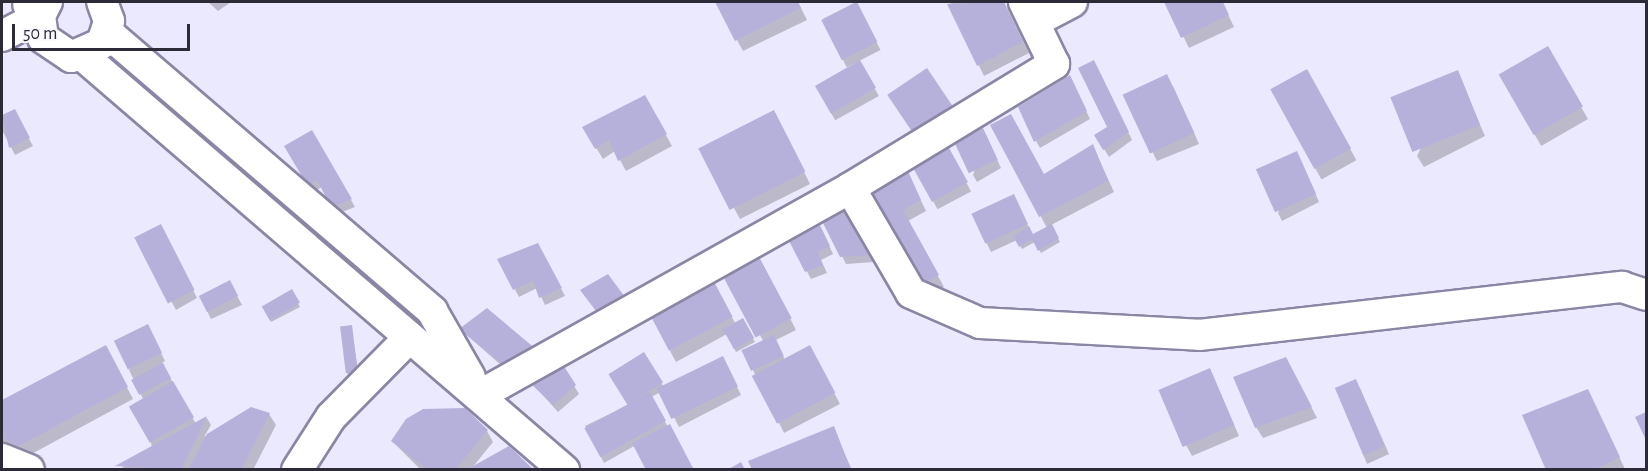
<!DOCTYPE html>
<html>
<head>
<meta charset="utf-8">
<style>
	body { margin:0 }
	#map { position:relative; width:1648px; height:471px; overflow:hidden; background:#ebe9fd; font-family:"Alegreya Sans",sans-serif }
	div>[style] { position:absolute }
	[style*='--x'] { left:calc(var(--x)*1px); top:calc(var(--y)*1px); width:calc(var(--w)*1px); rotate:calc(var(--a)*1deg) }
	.shadow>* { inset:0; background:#0003; transform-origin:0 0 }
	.building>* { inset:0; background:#b6b1da; transform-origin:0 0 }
	.roads { filter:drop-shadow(2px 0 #8a86a4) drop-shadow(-2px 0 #8a86a4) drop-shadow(0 2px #8a86a4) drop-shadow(0 -2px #8a86a4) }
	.minor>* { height:30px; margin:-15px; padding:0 15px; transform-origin:15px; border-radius:15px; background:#fff }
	span { translate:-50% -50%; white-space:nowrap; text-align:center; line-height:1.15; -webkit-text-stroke:6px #f9f8ff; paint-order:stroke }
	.frame { position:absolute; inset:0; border:3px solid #2b2a36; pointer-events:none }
	.scale { position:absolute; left:12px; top:24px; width:178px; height:27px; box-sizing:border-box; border:3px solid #2b2a36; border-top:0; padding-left:8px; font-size:18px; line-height:21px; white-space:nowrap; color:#2b2a36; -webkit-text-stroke:4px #f9f8ff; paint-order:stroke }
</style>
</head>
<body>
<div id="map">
	<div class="shadow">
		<i style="clip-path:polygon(208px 2px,231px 2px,218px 11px)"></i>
		<i style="clip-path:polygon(716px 2px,798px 2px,807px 20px,743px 51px)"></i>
		<i style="left:856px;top:2px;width:54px;height:38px;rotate:63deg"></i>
		<i style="clip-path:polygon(956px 2px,1004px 2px,1029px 53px,984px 76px,949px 4px)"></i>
		<i style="clip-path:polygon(1166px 2px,1222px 2px,1234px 27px,1189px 48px)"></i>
		<i style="left:1547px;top:48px;width:82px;height:54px;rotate:60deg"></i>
		<i style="left:860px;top:62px;width:39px;height:50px;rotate:61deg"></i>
		<i style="clip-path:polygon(1098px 69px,1132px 140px,1109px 157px,1096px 136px,1109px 128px)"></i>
		<i style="left:1307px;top:71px;width:102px;height:40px;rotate:61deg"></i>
		<i style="clip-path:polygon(1457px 72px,1485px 136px,1424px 167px,1417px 156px)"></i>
		<i style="clip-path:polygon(1074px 85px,1090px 119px,1040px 148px,1036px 141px)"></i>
		<i style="clip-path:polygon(1173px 86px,1199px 144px,1157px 161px,1124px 94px)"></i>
		<i style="clip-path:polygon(645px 97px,672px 146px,626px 171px,615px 151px,603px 159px,584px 128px)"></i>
		<i style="clip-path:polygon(14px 111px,33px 146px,15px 155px,2px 130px,2px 116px)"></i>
		<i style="clip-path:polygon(780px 123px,810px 184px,740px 219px,702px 150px)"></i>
		<i style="clip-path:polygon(993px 126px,1044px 176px,1093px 146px,1114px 192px,1051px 225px,1060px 242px,1041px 253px,1035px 242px,1022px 249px,1017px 240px,991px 252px,974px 217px,1017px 203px,1033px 236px,1047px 228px)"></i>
		<i style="clip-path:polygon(312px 132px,355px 207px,337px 214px,322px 187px,313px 192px,286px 147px)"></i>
		<i style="clip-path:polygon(987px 137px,1001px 168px,977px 182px,973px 175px)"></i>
		<i style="left:949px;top:150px;width:47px;height:38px;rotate:62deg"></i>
		<i style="clip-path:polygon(1301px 161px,1319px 202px,1282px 221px,1278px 213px)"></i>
		<i style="clip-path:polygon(908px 173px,926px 211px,908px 221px,944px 287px,934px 293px,924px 288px,874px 191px)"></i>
		<i style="clip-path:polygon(846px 209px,874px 262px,846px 264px,842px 256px)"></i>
		<i style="clip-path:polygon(822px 230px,833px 254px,821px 260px,827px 273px,811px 279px,789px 237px)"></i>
		<i style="clip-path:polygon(165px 233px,197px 298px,176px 310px,137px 237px)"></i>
		<i style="clip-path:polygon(542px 252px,565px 296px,545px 305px,537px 288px,519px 297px,499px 259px)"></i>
		<i style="clip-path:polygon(763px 265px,796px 330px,776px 340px,785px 360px,816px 358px,840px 404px,784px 433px,744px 352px,764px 342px,723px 272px)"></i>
		<i style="clip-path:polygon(234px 290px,242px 305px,211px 319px,207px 311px)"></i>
		<i style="clip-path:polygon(291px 291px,300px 307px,271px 322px,269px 318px)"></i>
		<i style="clip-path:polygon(718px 291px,735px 323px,742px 320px,755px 342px,736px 352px,727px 334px,676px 362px,670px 351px)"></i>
		<i style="clip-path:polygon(487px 309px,510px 373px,461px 330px)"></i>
		<i style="clip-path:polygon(351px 327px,359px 376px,349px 376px,347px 373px)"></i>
		<i style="clip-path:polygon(152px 334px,165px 361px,162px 363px,196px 424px,207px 418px,211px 425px,204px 437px,251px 409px,269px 414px,276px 425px,253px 470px,119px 470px,152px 448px,143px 399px,129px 370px)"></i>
		<i style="clip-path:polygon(106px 347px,133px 399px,26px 457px,2px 445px,2px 401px)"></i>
		<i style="clip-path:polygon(644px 354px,665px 389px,727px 366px,741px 395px,679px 427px,661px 392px,651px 397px,668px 427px,604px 463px,585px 426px,628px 405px,610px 374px)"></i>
		<i style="clip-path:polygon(560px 362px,579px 394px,558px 412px,530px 381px)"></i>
		<i style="clip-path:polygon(1292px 370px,1317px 418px,1263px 438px,1256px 427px)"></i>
		<i style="clip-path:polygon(1215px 381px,1239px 436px,1192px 456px,1186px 445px)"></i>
		<i style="clip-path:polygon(1336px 388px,1360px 388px,1389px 454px,1367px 464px)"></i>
		<i style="clip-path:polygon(1593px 402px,1625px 469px,1547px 470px)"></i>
		<i style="clip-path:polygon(833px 428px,852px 470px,754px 470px)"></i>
		<i style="clip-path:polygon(487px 431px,493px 442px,472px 468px,532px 470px,421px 470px,392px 441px)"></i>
	</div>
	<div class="building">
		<i style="clip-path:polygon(715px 2px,798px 2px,801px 8px,735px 41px)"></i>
		<i style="left:857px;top:2px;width:45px;height:40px;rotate:63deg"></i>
		<i style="clip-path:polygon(1004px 2px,1023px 42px,977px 66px,947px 4px)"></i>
		<i style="clip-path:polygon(1164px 2px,1223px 2px,1229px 15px,1181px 38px)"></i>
		<i style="left:1548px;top:46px;width:70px;height:57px;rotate:60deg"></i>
		<i style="left:860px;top:60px;width:32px;height:52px;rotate:60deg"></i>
		<i style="clip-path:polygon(1094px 60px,1129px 132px,1103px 150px,1094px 135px,1107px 127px,1078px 68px)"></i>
		<i style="left:927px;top:68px;width:50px;height:48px;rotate:56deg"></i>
		<i style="left:1307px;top:69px;width:91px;height:42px;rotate:61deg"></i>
		<i style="left:1458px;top:70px;width:59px;height:73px;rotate:68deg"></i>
		<i style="left:1167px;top:74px;width:65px;height:49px;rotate:65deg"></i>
		<i style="clip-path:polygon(1070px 75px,1087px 111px,1034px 142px,1018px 107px)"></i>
		<i style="clip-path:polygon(645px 95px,667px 134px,618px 161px,609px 140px,595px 149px,582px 127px)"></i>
		<i style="clip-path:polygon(15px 109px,30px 138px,9px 148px,2px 115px)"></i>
		<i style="left:774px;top:110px;width:69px;height:85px;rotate:63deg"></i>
		<i style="clip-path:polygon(1011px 114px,1044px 174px,1093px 144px,1108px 181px,1039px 217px,990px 125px)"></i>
		<i style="left:983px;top:128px;width:35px;height:32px;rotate:65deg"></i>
		<i style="clip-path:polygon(312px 130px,352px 199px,331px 207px,317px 180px,307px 185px,284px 146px)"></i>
		<i style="left:949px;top:148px;width:39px;height:41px;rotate:61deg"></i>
		<i style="left:1297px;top:151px;width:47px;height:45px;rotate:66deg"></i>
		<i style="clip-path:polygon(908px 171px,921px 200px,903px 210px,939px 275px,927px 282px,916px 277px,872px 191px)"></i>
		<i style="left:1014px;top:194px;width:33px;height:47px;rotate:65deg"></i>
		<i style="clip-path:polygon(846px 208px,871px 255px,840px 257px,821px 219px)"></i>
		<i style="clip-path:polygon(818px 221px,830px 246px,818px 252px,823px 265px,805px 272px,787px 237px)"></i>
		<i style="left:161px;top:224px;width:74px;height:30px;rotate:63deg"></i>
		<i style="clip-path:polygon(1052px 224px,1059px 238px,1038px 251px,1032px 239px,1019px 247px,1013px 236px,1029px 226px,1033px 234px)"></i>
		<i style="clip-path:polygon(538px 243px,562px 288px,539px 298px,533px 281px,513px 290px,497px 259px)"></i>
		<i style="left:757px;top:253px;width:74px;height:41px;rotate:62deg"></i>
		<i style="clip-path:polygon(608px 274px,625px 297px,599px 315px,580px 290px)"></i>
		<i style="left:712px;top:278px;width:44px;height:72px;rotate:62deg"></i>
		<i style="left:230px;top:280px;width:18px;height:35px;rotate:63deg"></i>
		<i style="left:292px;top:289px;width:16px;height:35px;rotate:60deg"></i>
		<i style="clip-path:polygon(487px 308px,537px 350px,505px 366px,459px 329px)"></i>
		<i style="left:743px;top:318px;width:23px;height:23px;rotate:61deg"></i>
		<i style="left:148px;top:324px;width:32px;height:38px;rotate:64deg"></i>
		<i style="left:352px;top:325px;width:47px;height:12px;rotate:83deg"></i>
		<i style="left:774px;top:335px;width:23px;height:36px;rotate:65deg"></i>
		<i style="clip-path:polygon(106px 345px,128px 387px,19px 446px,2px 438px,2px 400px)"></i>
		<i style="left:810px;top:345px;width:54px;height:66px;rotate:62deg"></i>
		<i style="left:644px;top:352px;width:36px;height:42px;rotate:58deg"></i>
		<i style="left:723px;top:356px;width:34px;height:74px;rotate:64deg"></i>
		<i style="clip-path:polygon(1286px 357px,1312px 407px,1255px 428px,1233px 377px)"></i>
		<i style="clip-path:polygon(560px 360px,576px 385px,553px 405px,528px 381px)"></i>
		<i style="left:163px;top:363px;width:17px;height:36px;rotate:62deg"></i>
		<i style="left:1210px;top:368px;width:62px;height:56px;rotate:67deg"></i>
		<i style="left:1356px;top:379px;width:73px;height:23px;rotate:67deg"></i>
		<i style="left:173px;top:381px;width:42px;height:51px;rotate:60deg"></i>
		<i style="clip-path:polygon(1588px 389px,1620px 457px,1594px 470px,1546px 470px,1522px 415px)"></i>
		<i style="left:650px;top:392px;width:33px;height:75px;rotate:61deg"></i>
		<i style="clip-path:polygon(251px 407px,270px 413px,241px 470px,188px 470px,207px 434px)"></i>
		<i style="clip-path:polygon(465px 408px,488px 430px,455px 470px,428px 470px,391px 441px,406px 419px,423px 409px)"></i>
		<i style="clip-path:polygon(1646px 412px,1646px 440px,1635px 417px)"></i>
		<i style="clip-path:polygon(207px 416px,181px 470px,115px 466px)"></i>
		<i style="clip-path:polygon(670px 424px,694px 470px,646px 470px,632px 443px)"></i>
		<i style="clip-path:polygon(834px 426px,851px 470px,752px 470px,748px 461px)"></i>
		<i style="clip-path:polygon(509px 446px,534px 470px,466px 470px)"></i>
		<i style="clip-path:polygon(741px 462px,745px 470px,727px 470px)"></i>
	</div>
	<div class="roads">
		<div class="minor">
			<i style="--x:47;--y:2;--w:16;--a:117"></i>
			<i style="--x:40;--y:16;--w:22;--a:82"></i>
			<i style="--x:43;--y:38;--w:34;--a:34"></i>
			<i style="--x:71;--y:57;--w:34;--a:-24"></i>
			<i style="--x:102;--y:43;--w:23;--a:-72"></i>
			<i style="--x:109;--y:21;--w:20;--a:-110"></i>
			<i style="--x:1034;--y:22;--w:43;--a:-27.8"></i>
			<i style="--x:108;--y:33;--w:427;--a:40.6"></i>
			<i style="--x:432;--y:311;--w:76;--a:60.1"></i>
			<i style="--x:2;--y:36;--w:43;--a:-27.8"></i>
			<i style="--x:40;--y:16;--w:16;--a:-137"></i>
			<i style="--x:83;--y:56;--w:635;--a:40.72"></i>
			<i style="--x:850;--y:188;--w:121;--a:59.8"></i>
			<i style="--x:911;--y:293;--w:75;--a:23.5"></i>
			<i style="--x:980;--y:323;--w:219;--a:3.1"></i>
			<i style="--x:1199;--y:335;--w:426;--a:-6.5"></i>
			<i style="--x:1622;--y:287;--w:25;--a:18"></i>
			<i style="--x:480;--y:395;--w:424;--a:-29.2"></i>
			<i style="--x:850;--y:188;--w:239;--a:-31.3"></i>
			<i style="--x:1054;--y:64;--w:69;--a:-115.8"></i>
			<i style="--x:2;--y:459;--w:29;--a:22"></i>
			<i style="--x:297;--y:470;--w:63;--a:-57.3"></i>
			<i style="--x:331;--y:417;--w:112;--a:-45.4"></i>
		</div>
	</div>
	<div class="frame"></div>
	<div class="scale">50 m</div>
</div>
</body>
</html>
